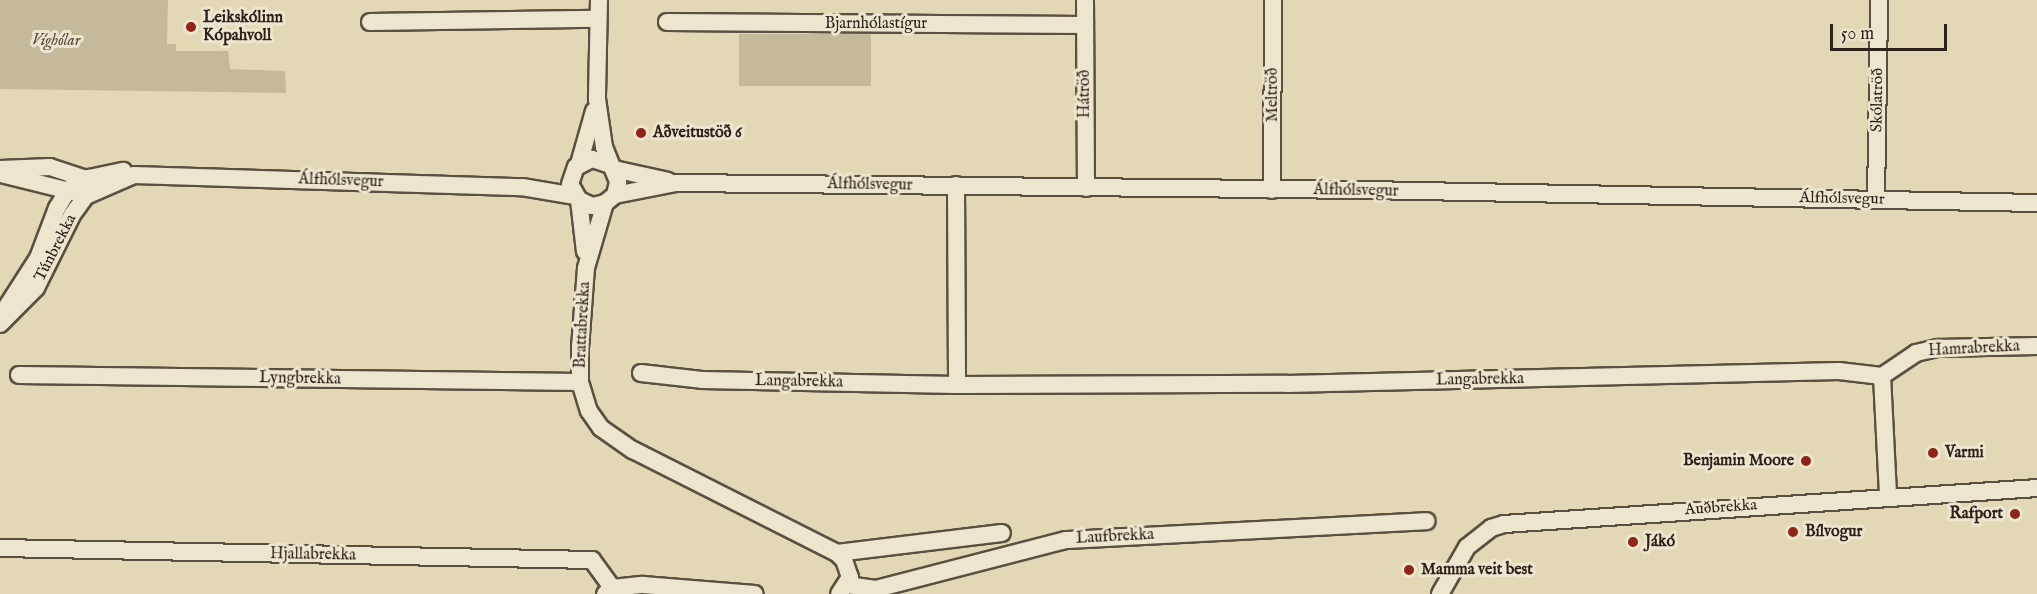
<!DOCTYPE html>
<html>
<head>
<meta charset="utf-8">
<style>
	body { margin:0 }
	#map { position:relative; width:2037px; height:594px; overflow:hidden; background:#e3d8b5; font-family:"IM FELL English",serif }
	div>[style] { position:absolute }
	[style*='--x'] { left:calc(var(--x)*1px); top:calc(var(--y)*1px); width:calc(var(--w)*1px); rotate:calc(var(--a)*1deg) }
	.green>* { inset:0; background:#c4b99b; transform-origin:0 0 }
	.roads { filter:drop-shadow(2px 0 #5a5042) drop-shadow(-2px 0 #5a5042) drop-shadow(0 2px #5a5042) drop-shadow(0 -2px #5a5042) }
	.minor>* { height:16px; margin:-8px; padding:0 8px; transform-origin:8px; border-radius:8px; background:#ede6cf }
	.dots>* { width:16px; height:16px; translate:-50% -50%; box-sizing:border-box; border:3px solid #ede6cf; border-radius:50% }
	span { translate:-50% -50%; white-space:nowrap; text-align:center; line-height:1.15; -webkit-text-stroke:6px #ede6cf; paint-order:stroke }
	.poi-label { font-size:16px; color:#2d221b; font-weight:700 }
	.left { translate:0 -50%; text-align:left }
	.right { translate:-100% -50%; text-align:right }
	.street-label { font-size:16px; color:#2d221b }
	.park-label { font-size:16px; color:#53483b; font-style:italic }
	.scale { position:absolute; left:1830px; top:24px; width:117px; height:27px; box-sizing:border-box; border:3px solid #2d221b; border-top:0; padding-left:8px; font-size:18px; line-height:21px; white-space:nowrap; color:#2d221b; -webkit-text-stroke:4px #ede6cf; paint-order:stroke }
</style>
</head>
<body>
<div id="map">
	<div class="green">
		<i style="clip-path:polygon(0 0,168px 0,167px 44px,176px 44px,176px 51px,228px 51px,230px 69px,285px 71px,286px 93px,0 89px)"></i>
		<i style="left:739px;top:34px;width:132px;height:52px"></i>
	</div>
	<div class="roads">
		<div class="minor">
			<i style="--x:599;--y:0;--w:99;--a:91.2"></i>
			<i style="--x:597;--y:99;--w:49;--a:81.7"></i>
			<i style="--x:604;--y:147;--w:38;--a:68"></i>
			<i style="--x:618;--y:182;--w:13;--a:103"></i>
			<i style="--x:615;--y:195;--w:13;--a:141"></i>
			<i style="--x:605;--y:203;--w:13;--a:167"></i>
			<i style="--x:592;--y:206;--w:14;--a:-155"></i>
			<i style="--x:579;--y:200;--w:18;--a:-119"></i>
			<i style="--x:570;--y:184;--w:18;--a:-71"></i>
			<i style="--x:576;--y:167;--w:18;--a:-27"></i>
			<i style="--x:592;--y:159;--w:20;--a:18"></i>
			<i style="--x:1085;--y:0;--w:188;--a:89.7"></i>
			<i style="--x:370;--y:22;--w:228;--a:-0.8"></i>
			<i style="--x:667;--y:22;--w:417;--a:0.4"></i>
			<i style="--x:579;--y:164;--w:55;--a:-74.2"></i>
			<i style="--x:0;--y:169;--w:50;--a:-2.3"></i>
			<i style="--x:50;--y:167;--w:44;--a:18.4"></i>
			<i style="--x:614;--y:169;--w:55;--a:12.5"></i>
			<i style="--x:1;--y:174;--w:79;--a:13.9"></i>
			<i style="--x:956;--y:185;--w:200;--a:89.7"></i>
			<i style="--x:1272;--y:190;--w:190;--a:-89.7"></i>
			<i style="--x:615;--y:195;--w:61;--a:-11.3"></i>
			<i style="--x:675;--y:183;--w:691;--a:0.58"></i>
			<i style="--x:1366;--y:190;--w:671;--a:1.11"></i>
			<i style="--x:579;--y:200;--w:52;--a:83.4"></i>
			<i style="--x:1876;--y:200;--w:200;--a:-89.1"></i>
			<i style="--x:605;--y:203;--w:68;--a:106.3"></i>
			<i style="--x:586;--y:268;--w:79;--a:94.3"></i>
			<i style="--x:580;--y:347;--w:35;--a:90"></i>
			<i style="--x:580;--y:382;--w:30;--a:73"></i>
			<i style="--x:589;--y:411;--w:21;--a:55"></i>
			<i style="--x:601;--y:428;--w:39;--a:35"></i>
			<i style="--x:633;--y:450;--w:229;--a:26.8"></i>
			<i style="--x:837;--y:553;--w:10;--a:45"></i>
			<i style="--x:844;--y:560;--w:18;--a:71"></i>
			<i style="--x:850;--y:577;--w:20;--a:123"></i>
			<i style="--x:0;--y:317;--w:70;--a:-57.2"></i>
			<i style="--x:38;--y:258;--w:53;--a:-69.2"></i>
			<i style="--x:57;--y:208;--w:22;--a:-58"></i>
			<i style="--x:69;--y:189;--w:23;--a:-29"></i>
			<i style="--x:89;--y:178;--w:35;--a:-12"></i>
			<i style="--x:0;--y:324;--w:51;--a:-45"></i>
			<i style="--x:36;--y:288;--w:81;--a:-63.7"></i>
			<i style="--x:72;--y:215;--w:24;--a:-54"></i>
			<i style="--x:86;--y:196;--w:52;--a:-23.6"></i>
			<i style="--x:134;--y:175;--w:388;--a:1.8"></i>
			<i style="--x:522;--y:187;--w:54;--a:9.6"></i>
			<i style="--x:641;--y:373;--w:61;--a:6.5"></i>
			<i style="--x:702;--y:380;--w:255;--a:1.1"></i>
			<i style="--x:957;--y:385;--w:330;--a:-0.2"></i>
			<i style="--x:1287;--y:384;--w:552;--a:-1.35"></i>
			<i style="--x:1839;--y:371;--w:43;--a:6.6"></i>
			<i style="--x:19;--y:375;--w:561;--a:0.71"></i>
			<i style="--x:1882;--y:376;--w:41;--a:-34.1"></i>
			<i style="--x:1916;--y:353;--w:23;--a:-13"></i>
			<i style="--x:1938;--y:348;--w:99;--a:-1.2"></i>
			<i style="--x:1882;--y:376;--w:119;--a:87.1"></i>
			<i style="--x:0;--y:548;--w:592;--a:1.16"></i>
			<i style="--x:592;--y:560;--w:34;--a:54"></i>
			<i style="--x:837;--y:553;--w:166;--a:-6.9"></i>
			<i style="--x:847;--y:585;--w:29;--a:8"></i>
			<i style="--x:876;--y:589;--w:196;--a:-14.5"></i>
			<i style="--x:1066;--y:540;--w:361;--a:-3"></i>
			<i style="--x:605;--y:594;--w:9;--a:-41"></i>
			<i style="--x:612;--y:588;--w:31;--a:-6"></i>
			<i style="--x:643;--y:585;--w:112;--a:4.6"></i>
			<i style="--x:1440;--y:594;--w:54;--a:-60.1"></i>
			<i style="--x:1467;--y:547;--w:31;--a:-38"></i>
			<i style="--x:1491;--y:528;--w:14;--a:-17"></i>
			<i style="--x:1504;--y:524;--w:534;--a:-3.86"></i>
		</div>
	</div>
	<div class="dots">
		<i style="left:191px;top:27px;background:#8f2418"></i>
		<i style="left:641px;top:133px;background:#8f2418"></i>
		<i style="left:1933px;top:453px;background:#8f2418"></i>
		<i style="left:1806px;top:461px;background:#8f2418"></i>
		<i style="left:2015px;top:514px;background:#8f2418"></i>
		<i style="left:1793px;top:532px;background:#8f2418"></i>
		<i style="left:1633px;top:542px;background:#8f2418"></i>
		<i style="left:1409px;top:570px;background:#8f2418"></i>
	</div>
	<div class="poi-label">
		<span class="left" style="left:203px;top:27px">Leikskólinn<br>Kópahvoll</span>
		<span class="left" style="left:653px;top:133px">Aðveitustöð 6</span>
		<span class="left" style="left:1945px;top:453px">Varmi</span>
		<span class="right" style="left:1794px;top:461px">Benjamin Moore</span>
		<span class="right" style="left:2003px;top:514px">Rafport</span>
		<span class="left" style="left:1805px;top:532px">Bílvogur</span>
		<span class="left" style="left:1645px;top:542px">Jákó</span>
		<span class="left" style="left:1421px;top:570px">Mamma veit best</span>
	</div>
	<div class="street-label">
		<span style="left:876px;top:24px">Bjarnhólastígur</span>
		<span style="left:1085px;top:94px;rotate:-90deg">Hátröð</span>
		<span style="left:1273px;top:95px;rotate:-90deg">Meltröð</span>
		<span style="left:1878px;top:100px;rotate:-89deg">Skólatröð</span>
		<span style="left:341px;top:181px;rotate:2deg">Álfhólsvegur</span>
		<span style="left:870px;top:185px;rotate:1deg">Álfhólsvegur</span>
		<span style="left:1356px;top:191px;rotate:1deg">Álfhólsvegur</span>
		<span style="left:1842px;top:199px;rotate:1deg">Álfhólsvegur</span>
		<span style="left:56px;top:248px;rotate:-63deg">Túnbrekka</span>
		<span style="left:583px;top:325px;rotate:-87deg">Brattabrekka</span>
		<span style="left:1974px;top:349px;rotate:-3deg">Hamrabrekka</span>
		<span style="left:300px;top:379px;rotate:1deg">Lyngbrekka</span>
		<span style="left:1480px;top:380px;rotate:-1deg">Langabrekka</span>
		<span style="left:799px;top:382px;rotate:1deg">Langabrekka</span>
		<span style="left:1721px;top:508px;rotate:-4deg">Auðbrekka</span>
		<span style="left:1115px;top:537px;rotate:-3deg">Laufbrekka</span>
		<span style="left:313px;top:555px;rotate:1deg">Hjallabrekka</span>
	</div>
	<div class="park-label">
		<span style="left:56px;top:41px">Víghólar</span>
	</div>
	<div class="scale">50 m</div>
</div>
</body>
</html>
